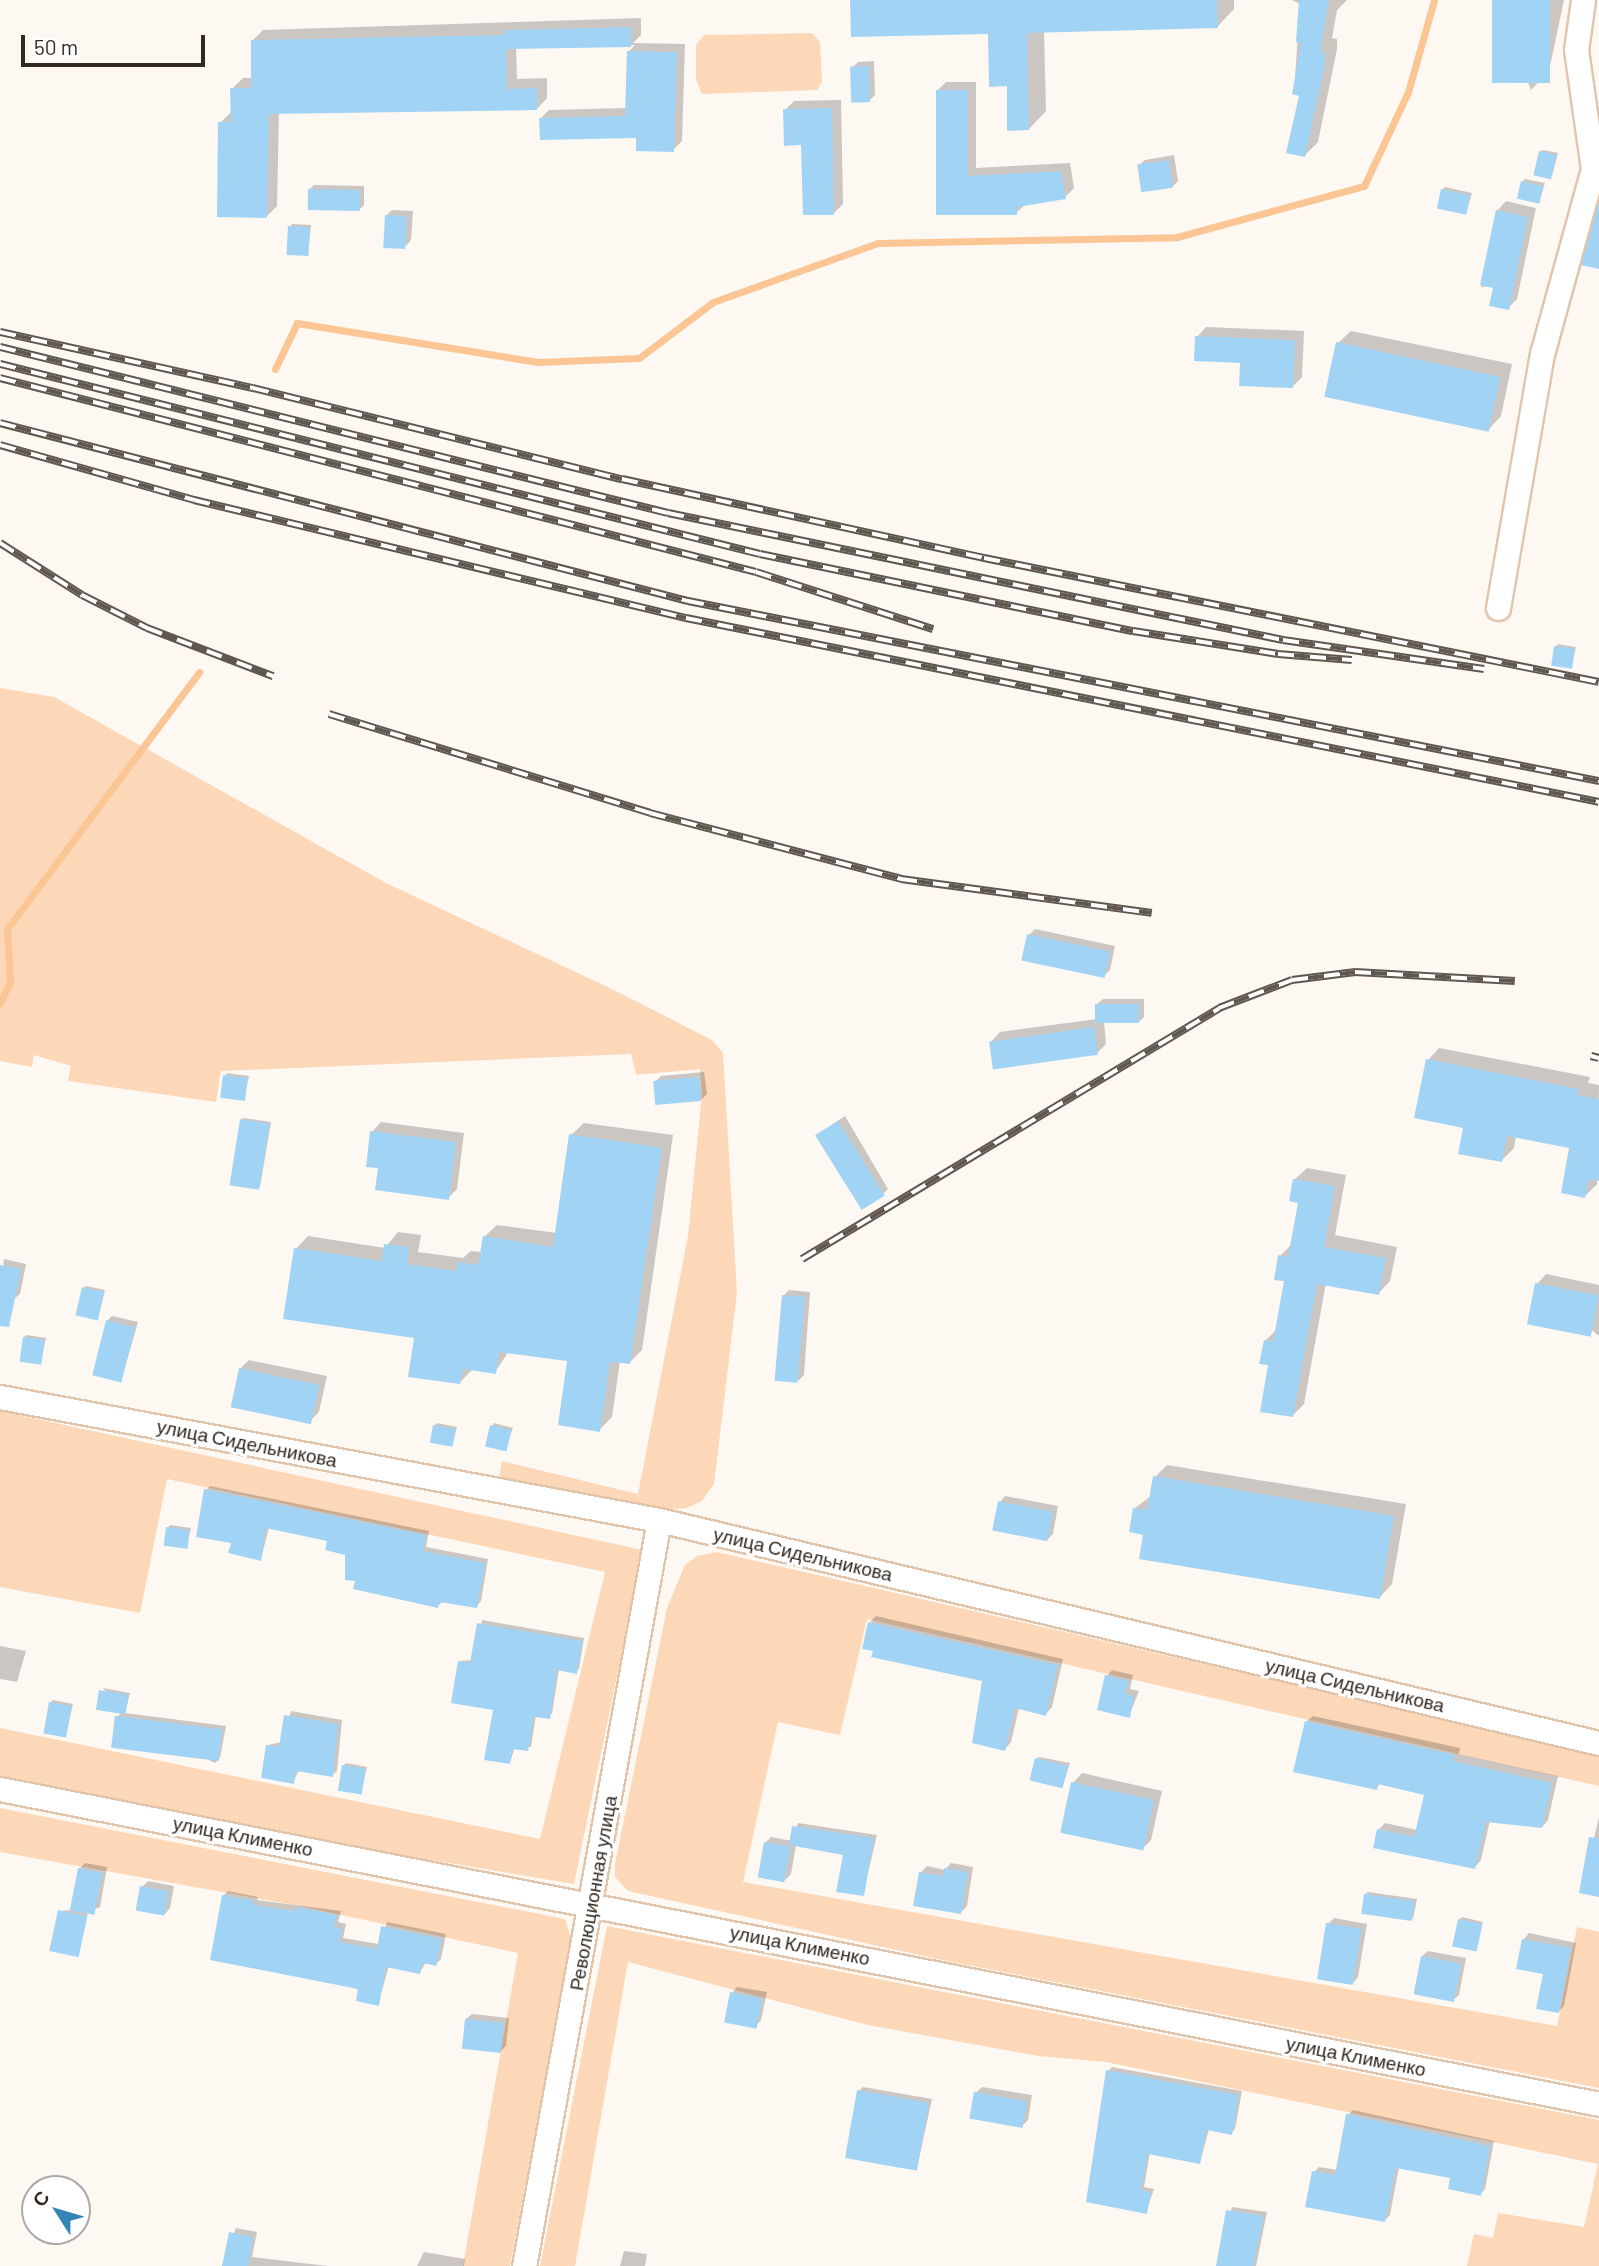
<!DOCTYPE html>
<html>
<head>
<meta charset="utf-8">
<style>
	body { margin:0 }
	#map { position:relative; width:1599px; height:2266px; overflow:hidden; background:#fef8f3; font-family:Barlow,sans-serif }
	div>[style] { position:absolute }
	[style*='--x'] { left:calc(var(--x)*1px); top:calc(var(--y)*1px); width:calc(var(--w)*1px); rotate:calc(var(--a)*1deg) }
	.green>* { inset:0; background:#fdd8b8 }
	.shadow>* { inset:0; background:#0003 }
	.stream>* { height:7px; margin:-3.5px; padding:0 3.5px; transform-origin:3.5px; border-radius:3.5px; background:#fbc594 }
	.building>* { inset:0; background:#a1d3f5; transform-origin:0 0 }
	.roads { filter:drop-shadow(2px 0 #e0c5ac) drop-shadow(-2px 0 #e0c5ac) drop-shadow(0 2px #e0c5ac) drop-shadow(0 -2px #e0c5ac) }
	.minor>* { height:23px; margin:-11.5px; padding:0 11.5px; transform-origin:11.5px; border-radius:11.5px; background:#fff }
	.rail>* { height:8px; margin-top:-4px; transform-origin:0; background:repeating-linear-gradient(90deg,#fff 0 16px,#60574f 0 32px); box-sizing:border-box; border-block:2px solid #60574f }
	span { translate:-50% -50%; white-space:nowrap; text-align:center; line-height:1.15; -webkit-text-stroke:6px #fff; paint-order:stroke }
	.street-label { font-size:19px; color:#332920 }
	.north { position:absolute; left:21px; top:2175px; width:70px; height:70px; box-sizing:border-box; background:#fff; border:2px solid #ada9a6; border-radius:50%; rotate:307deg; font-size:19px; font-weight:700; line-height:28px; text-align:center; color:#332920 }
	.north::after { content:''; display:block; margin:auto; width:24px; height:32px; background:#3485b6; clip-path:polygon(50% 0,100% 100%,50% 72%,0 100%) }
	.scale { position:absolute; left:21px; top:35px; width:184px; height:32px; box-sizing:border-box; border:4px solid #332920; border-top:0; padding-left:9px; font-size:21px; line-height:24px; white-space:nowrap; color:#332920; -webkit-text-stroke:5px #fff; paint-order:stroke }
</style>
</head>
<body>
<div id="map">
	<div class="green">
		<i style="clip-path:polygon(812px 33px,820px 42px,822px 82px,817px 90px,702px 94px,696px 80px,696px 45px,704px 35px)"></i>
		<i style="clip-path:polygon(0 688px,54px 697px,386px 883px,612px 989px,712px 1040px,723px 1053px,737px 1293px,714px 1484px,702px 1501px,687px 1508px,657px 1511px,499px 1480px,502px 1461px,638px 1494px,688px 1236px,702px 1094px,700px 1069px,636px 1075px,631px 1054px,221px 1071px,216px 1102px,68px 1081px,71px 1066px,34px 1055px,32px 1067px,0 1061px)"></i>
		<i style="clip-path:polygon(0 1411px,643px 1550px,574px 1884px,217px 1824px,0 1780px,0 1728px,540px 1839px,605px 1572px,167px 1479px,140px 1613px,0 1587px)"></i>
		<i style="clip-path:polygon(717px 1552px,1599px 1755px,1599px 1786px,867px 1619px,840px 1735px,778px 1722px,743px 1882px,1557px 2026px,1577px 1927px,1599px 1932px,1599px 2088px,947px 1961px,628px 1891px,615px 1877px,615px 1864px,667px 1608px,685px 1565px,697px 1556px)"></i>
		<i style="clip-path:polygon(0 1808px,565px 1919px,571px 1938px,510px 2266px,463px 2266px,518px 1953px,295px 1905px,0 1852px)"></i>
		<i style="clip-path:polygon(607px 1926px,1599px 2120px,1599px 2266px,1467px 2266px,1474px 2234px,1493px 2238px,1498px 2213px,1584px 2227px,1598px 2164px,1106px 2062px,1038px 2056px,868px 2025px,628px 1962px,575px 2266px,540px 2266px)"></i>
	</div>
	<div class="shadow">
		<i style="clip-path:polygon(852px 0,1234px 0,1234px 9px,1217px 27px,1044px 31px,1046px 111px,1029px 129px,990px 32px)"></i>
		<i style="clip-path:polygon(1292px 0,1347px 0,1337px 10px,1332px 38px,1337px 39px,1337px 49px,1318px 142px,1305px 155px,1301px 94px,1294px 93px,1300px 4px)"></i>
		<i style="clip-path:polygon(1494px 0,1564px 0,1549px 71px,1531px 90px)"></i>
		<i style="clip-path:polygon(641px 18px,641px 35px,633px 43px,685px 44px,682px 141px,673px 150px,638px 136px,541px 118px,549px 110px,627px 108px,629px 51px,635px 45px,516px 47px,517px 79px,547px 78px,547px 98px,537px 109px,279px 112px,277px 206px,267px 216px,220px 123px,231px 112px,232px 89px,243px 78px,253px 78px,252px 41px,263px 30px)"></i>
		<i style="clip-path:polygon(874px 61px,875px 95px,869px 101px,852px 68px,858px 62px)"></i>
		<i style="clip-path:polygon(946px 82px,976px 82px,976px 168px,1070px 163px,1074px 188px,1065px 197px,1026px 204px,1016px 213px,938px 213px,937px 91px)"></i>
		<i style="clip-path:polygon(841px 100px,843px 204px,834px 213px,785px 110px,794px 101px)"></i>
		<i style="clip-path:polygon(1543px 150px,1558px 153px,1552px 176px,1540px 152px)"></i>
		<i style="clip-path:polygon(1174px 155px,1178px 181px,1172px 187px,1139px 165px,1145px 160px)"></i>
		<i style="clip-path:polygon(1525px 179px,1545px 183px,1539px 202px,1522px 182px)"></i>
		<i style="clip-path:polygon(314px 185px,364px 186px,364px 205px,359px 210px,309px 190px)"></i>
		<i style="clip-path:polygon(1445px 187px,1472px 193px,1466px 213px,1442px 190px)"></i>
		<i style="clip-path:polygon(1506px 201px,1536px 208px,1517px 299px,1508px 308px,1495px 286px,1481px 287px,1497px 211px)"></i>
		<i style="clip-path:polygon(392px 210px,413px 211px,411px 240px,406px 246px,386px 216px)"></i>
		<i style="clip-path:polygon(292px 224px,311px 225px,308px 254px,290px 227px)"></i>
		<i style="clip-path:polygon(1206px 327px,1304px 331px,1302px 377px,1292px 387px,1241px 361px,1197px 337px)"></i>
		<i style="clip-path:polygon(1351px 331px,1512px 364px,1501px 416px,1489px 429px,1338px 343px)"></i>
		<i style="clip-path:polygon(1558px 644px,1576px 647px,1571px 667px,1555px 647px)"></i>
		<i style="clip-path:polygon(1035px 929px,1115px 946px,1110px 970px,1104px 976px,1029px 935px)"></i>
		<i style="clip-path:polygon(1103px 999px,1144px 999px,1144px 1017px,1138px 1023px,1104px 1022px,1106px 1044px,1097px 1053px,991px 1042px,1000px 1032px,1097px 1019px,1097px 1004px)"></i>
		<i style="clip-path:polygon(1439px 1048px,1590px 1077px,1588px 1083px,1599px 1085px,1597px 1184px,1585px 1196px,1571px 1147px,1516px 1136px,1514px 1148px,1502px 1160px,1465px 1126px,1428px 1060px)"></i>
		<i style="clip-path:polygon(704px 1072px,707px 1094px,701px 1100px,655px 1082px,661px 1076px)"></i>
		<i style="clip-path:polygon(227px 1073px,249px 1076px,244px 1099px,225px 1076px)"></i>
		<i style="clip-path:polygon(845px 1116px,888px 1189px,883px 1194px,817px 1135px)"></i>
		<i style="clip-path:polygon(244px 1118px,271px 1122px,260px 1187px,241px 1120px)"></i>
		<i style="clip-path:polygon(381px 1122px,464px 1133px,457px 1189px,448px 1198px,380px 1167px,372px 1132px)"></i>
		<i style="clip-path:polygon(584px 1123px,673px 1135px,642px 1350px,629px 1363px,620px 1361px,612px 1417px,599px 1430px,569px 1360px,509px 1351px,495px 1372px,472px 1370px,460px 1382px,416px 1337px,296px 1249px,308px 1236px,385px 1248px,398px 1232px,421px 1235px,418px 1252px,463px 1258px,471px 1251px,482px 1252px,484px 1237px,497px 1225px,557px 1233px,571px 1135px)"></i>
		<i style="clip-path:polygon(1307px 1168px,1346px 1175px,1335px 1235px,1397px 1247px,1390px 1281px,1379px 1293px,1326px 1283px,1304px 1404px,1292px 1416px,1265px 1341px,1277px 1329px,1286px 1280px,1280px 1256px,1292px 1244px,1300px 1201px,1295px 1179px)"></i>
		<i style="clip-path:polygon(4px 1259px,26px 1264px,20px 1294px,14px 1299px,0 1297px)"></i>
		<i style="clip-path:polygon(1546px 1274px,1599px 1285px,1599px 1336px,1537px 1284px)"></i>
		<i style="clip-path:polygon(86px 1286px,105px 1290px,97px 1318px,84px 1288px)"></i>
		<i style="clip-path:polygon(789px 1290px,810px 1292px,804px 1375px,798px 1381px,783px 1296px)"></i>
		<i style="clip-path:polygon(112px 1316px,138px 1322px,121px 1381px,107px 1321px)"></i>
		<i style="clip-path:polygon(27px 1335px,46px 1338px,40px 1363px,24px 1337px)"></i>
		<i style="clip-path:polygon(249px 1360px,327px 1376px,319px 1412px,310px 1421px,240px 1369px)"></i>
		<i style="clip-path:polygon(437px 1423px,457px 1427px,452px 1446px,435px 1425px)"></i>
		<i style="clip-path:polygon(494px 1423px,513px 1428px,505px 1450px,492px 1426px)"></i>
		<i style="clip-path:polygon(1167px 1465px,1406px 1504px,1392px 1584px,1380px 1597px,1146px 1533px,1135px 1508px,1151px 1496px,1155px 1477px)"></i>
		<i style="clip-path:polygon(210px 1486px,429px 1531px,426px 1547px,488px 1559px,481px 1601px,477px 1606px,443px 1601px,438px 1606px,357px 1580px,347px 1554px,329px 1539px,269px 1527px,261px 1559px,233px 1542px,206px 1490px)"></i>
		<i style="clip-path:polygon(1005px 1496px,1058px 1506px,1053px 1534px,1047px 1540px,1000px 1502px)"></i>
		<i style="clip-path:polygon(170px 1525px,191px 1528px,186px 1547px,168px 1528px)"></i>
		<i style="clip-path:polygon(876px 1616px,1063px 1659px,1052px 1707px,1046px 1714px,1019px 1708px,1011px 1742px,1005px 1749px,984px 1680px,870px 1622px)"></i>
		<i style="clip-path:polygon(482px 1620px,584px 1638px,579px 1669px,559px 1669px,552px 1714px,536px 1715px,531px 1747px,515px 1747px,510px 1762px,495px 1708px,460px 1661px,473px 1660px)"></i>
		<i style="clip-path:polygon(0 1646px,26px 1651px,17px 1682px,0 1679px)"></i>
		<i style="clip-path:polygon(1112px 1670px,1133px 1675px,1130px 1689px,1139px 1691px,1129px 1716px,1107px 1676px)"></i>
		<i style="clip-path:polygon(103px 1688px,130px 1693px,125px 1713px,226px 1726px,220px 1758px,215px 1763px,117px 1717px,122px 1712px)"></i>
		<i style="clip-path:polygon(53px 1700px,73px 1704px,66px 1735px,50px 1703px)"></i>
		<i style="clip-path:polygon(291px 1711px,342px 1720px,337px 1771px,332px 1775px,299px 1770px,293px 1782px,268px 1745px,282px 1742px)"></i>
		<i style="clip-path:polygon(1313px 1716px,1460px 1748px,1459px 1754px,1558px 1776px,1548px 1820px,1542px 1827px,1490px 1820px,1481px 1860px,1475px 1867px,1379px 1829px,1385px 1823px,1417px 1830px,1426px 1793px,1381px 1783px,1376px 1788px,1306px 1722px)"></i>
		<i style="clip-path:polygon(1039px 1757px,1070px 1763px,1063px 1785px,1036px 1759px)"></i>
		<i style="clip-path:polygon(346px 1763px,367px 1767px,361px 1793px,343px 1766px)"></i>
		<i style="clip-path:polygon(1082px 1773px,1162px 1791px,1151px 1840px,1142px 1849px,1073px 1783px)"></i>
		<i style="clip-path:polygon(1599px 1817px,1599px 1895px,1581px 1892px)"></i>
		<i style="clip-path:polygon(798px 1823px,877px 1835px,863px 1894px,845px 1853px,796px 1845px,791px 1874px,785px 1880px,765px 1843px,771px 1837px,792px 1841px)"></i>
		<i style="clip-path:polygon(85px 1863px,107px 1867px,100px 1907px,88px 1912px,78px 1954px,60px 1911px,72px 1910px,79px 1869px)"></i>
		<i style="clip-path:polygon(951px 1863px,973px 1867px,967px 1906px,961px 1912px,921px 1872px,927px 1866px,945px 1870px)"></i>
		<i style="clip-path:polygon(148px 1881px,174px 1886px,170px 1908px,165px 1914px,142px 1887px)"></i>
		<i style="clip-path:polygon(228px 1891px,258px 1897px,257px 1900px,341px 1911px,338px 1922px,346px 1924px,343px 1938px,379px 1944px,387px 1922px,446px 1934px,441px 1959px,436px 1964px,426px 1962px,420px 1972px,389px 1966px,378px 2004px,223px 1896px)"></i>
		<i style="clip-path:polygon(1368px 1892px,1417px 1899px,1413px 1919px,1365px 1894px)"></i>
		<i style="clip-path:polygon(1462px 1917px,1483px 1922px,1476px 1949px,1459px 1920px)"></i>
		<i style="clip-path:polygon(1334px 1918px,1367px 1924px,1358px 1977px,1353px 1983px,1328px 1924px)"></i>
		<i style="clip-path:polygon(1529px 1933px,1576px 1943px,1564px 2006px,1558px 2012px,1545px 1973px,1524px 1939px)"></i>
		<i style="clip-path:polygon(1428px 1951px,1466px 1958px,1459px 1995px,1453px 2000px,1422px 1956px)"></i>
		<i style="clip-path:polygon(737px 1987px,767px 1992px,761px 2020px,756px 2026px,732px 1993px)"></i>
		<i style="clip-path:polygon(472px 2014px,509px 2018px,506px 2046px,500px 2052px,466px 2019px)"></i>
		<i style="clip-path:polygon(1112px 2067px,1242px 2091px,1235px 2129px,1231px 2133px,1209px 2129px,1200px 2162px,1150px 2152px,1144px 2187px,1154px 2189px,1146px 2212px,1108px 2071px)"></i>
		<i style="clip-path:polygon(863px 2087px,932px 2099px,917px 2168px,859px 2091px)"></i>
		<i style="clip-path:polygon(982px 2087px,1032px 2095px,1028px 2120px,1022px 2126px,976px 2093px)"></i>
		<i style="clip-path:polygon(1353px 2110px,1494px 2141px,1485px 2189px,1480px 2194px,1452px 2177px,1399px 2167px,1390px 2215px,1385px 2220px,1314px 2172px,1319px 2167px,1337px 2170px,1348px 2115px)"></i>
		<i style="clip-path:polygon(1232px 2207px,1267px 2212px,1256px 2266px,1218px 2266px)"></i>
		<i style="clip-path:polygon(236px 2228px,257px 2232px,252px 2257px,328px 2266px,222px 2266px)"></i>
		<i style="clip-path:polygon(624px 2251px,647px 2254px,645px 2266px,620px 2266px)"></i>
		<i style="clip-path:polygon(424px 2252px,465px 2259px,464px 2266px,417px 2266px)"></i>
	</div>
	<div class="stream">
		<i style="--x:275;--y:369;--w:51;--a:-64.4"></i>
		<i style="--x:297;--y:323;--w:244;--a:9.2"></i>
		<i style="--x:538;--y:362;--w:101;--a:-2.3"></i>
		<i style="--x:639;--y:358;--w:93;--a:-37.1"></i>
		<i style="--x:713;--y:302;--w:175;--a:-19.7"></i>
		<i style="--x:878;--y:243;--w:299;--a:-1.1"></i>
		<i style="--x:1177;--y:237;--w:194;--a:-15.3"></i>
		<i style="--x:1364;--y:186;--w:104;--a:-64.9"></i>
		<i style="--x:1408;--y:92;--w:96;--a:-74.2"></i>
		<i style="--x:0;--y:1003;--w:23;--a:-65"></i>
		<i style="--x:10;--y:982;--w:53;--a:-93.2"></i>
		<i style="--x:7;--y:929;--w:321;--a:-53.2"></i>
	</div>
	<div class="building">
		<i style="clip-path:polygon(850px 0,1217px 0,1218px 28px,1027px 33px,1029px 130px,1007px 131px,1007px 86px,989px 87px,988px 34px,851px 37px)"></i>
		<i style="clip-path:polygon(1299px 0,1329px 0,1320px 50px,1324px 51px,1325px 63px,1305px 157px,1286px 153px,1299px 96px,1292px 94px,1301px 43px,1296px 42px)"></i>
		<i style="left:1492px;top:0;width:58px;height:83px"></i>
		<i style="clip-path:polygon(631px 27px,631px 47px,506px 49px,507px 89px,537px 88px,537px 110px,269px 114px,267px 218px,217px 217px,218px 122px,231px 122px,230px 88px,251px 88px,251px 40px,504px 35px,505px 30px)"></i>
		<i style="clip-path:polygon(627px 51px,677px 52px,674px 152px,636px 151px,636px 138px,540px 140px,539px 118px,625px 116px)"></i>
		<i style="left:869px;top:66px;width:36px;height:19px;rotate:88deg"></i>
		<i style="clip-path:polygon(936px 90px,968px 90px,968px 176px,1061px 171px,1066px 199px,1017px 207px,1017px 215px,936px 215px)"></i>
		<i style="clip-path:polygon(832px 108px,834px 215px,803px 215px,801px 145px,784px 146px,783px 109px)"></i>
		<i style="left:1539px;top:151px;width:18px;height:25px;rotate:13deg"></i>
		<i style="left:1169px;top:160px;width:28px;height:32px;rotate:82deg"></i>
		<i style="left:1521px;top:181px;width:23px;height:18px;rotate:13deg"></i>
		<i style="left:308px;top:189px;width:52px;height:21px;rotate:1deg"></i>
		<i style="left:1441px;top:189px;width:30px;height:20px;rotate:12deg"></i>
		<i style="clip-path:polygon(1599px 200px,1599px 269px,1581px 265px)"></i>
		<i style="clip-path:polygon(1496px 210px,1528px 217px,1509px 310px,1489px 306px,1493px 288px,1480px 285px)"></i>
		<i style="left:385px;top:215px;width:22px;height:33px;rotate:3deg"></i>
		<i style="left:288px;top:226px;width:22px;height:29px;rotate:3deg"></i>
		<i style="clip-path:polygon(1195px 336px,1295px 340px,1293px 388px,1239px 386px,1240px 363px,1194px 361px)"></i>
		<i style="left:1336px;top:342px;width:168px;height:56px;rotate:12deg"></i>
		<i style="left:1554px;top:646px;width:21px;height:20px;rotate:8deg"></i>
		<i style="left:1027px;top:934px;width:85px;height:27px;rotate:12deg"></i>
		<i style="left:1095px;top:1004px;width:44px;height:19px"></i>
		<i style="left:1094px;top:1027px;width:28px;height:106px;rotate:82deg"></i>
		<i style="clip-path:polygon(1426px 1059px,1579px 1089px,1577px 1095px,1599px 1099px,1599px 1181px,1589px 1179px,1585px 1198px,1561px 1193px,1569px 1148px,1507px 1136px,1502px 1162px,1458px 1154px,1463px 1128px,1414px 1118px)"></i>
		<i style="left:223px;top:1075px;width:25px;height:23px;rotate:7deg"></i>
		<i style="left:699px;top:1077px;width:24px;height:46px;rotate:85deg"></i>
		<i style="left:240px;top:1119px;width:30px;height:67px;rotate:9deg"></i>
		<i style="left:838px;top:1121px;width:88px;height:27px;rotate:58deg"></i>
		<i style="clip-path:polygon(370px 1131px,456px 1142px,449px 1200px,375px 1190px,378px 1168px,366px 1167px)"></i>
		<i style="clip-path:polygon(569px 1134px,662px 1148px,630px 1364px,610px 1362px,600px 1432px,558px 1425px,567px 1361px,499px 1352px,496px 1374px,463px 1369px,460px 1384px,408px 1377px,414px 1338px,283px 1319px,294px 1248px,382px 1261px,384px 1244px,409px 1247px,407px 1264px,456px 1271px,457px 1262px,478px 1265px,483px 1236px,553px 1247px)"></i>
		<i style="clip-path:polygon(1293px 1179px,1335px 1186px,1324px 1247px,1386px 1258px,1379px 1295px,1317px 1284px,1293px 1417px,1260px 1412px,1268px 1365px,1259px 1364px,1264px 1340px,1273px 1342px,1284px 1281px,1274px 1280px,1278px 1255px,1288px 1257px,1298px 1203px,1289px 1201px)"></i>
		<i style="clip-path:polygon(0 1265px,21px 1269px,9px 1327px,0 1326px)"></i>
		<i style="left:1535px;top:1283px;width:65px;height:42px;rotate:11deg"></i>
		<i style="left:82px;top:1287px;width:23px;height:29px;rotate:13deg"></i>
		<i style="left:782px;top:1295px;width:23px;height:86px;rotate:5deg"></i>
		<i style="left:106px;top:1320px;width:30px;height:57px;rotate:14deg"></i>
		<i style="left:23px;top:1337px;width:22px;height:25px;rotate:8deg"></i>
		<i style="left:239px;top:1368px;width:82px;height:40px;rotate:12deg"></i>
		<i style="left:433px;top:1425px;width:23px;height:18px;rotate:10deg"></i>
		<i style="left:490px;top:1425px;width:22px;height:22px;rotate:13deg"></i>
		<i style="clip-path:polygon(1153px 1476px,1394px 1516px,1380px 1599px,1139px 1559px,1143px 1535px,1129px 1532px,1133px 1508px,1147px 1510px)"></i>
		<i style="clip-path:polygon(204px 1489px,426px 1535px,423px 1551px,485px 1563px,477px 1608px,439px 1602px,438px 1608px,353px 1589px,355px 1581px,345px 1580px,345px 1555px,325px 1550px,327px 1541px,266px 1528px,261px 1561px,228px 1553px,231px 1543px,196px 1537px)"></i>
		<i style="left:998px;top:1501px;width:56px;height:30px;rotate:11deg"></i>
		<i style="left:166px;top:1527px;width:24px;height:19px;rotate:7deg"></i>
		<i style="clip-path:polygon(868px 1622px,1058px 1665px,1046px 1716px,1015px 1708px,1005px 1751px,972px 1743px,982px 1681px,871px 1657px,873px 1651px,862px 1649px)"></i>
		<i style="clip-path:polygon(477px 1623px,582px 1641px,577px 1674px,557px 1670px,550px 1719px,534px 1717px,528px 1751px,513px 1749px,510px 1764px,484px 1760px,493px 1710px,451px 1703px,458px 1661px,470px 1663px)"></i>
		<i style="clip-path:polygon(1105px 1675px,1129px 1681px,1125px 1694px,1134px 1696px,1130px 1718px,1097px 1710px)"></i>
		<i style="left:99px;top:1690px;width:30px;height:20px;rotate:9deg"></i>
		<i style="left:49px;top:1702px;width:23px;height:32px;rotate:10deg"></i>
		<i style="clip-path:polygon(284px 1715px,338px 1724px,333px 1777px,296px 1771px,294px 1784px,261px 1778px,266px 1745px,279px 1747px)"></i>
		<i style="left:115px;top:1716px;width:108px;height:32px;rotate:7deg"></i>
		<i style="clip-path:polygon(1305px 1721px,1455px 1755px,1453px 1761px,1552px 1783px,1542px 1828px,1486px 1822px,1475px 1869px,1373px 1848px,1377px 1829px,1414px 1837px,1424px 1795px,1378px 1784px,1377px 1790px,1293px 1772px)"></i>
		<i style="left:1035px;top:1758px;width:34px;height:23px;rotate:14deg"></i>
		<i style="left:342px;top:1765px;width:24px;height:26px;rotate:9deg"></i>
		<i style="left:1071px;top:1782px;width:85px;height:52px;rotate:12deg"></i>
		<i style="clip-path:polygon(792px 1826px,874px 1838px,864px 1896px,836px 1892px,843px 1855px,789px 1845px)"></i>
		<i style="clip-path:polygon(1589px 1837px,1599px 1838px,1599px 1897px,1579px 1893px)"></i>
		<i style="left:764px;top:1842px;width:27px;height:36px;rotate:10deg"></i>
		<i style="left:78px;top:1868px;width:25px;height:43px;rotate:11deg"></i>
		<i style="clip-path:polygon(944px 1868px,968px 1872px,961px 1914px,913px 1906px,919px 1872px,943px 1876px)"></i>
		<i style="left:140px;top:1886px;width:29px;height:25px;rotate:10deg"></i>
		<i style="left:1364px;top:1894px;width:51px;height:20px;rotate:8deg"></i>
		<i style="clip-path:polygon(222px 1895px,254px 1901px,253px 1905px,296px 1911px,297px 1907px,337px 1915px,334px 1927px,342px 1928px,339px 1942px,377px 1949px,381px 1926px,442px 1939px,436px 1966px,423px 1963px,420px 1974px,386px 1967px,379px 2006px,356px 2001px,358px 1989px,210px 1960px)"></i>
		<i style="left:58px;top:1910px;width:30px;height:42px;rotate:12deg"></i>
		<i style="left:1458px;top:1919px;width:25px;height:28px;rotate:12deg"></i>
		<i style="left:1326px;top:1923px;width:36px;height:57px;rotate:9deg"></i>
		<i style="clip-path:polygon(1522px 1939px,1571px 1948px,1559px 2013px,1536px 2009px,1543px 1974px,1516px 1969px)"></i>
		<i style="left:1421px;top:1956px;width:41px;height:39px;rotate:11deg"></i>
		<i style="left:730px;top:1992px;width:33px;height:31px;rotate:11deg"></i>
		<i style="left:465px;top:2019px;width:39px;height:30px;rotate:6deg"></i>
		<i style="clip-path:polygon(1106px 2070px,1239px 2095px,1232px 2135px,1207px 2130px,1200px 2164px,1148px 2154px,1141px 2190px,1151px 2192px,1147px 2214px,1086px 2202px)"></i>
		<i style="left:857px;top:2090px;width:73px;height:69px;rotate:10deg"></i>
		<i style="left:974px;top:2092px;width:54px;height:27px;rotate:10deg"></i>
		<i style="clip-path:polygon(1346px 2114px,1490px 2146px,1481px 2196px,1448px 2189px,1450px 2178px,1396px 2168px,1385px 2222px,1305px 2207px,1312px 2171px,1335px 2175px)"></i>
		<i style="clip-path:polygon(1226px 2210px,1264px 2216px,1253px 2266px,1216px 2266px)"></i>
		<i style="clip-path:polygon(229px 2232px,253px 2237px,248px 2266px,222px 2266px)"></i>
	</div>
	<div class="roads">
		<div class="minor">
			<i style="--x:1498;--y:608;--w:258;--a:-80.2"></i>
			<i style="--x:1542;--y:354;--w:192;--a:-74.6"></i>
			<i style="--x:1593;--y:169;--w:120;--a:-98.1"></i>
			<i style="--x:1576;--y:50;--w:50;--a:-82"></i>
			<i style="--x:0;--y:1397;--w:670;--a:10.57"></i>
			<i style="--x:659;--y:1520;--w:966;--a:13.35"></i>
			<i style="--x:0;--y:1789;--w:1630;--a:11.14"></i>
			<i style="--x:524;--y:2266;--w:758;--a:-79.74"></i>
		</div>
	</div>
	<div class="rail">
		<i style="--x:0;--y:332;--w:259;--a:12.5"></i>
		<i style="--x:253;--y:388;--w:380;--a:13.9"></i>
		<i style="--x:622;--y:479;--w:371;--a:12.3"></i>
		<i style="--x:984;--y:558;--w:627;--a:11.4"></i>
		<i style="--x:0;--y:347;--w:688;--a:13.96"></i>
		<i style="--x:668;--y:513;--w:628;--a:11.67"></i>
		<i style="--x:1283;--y:640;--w:203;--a:8.2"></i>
		<i style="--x:0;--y:364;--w:783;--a:14.04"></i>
		<i style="--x:760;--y:554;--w:381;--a:11.7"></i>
		<i style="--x:1133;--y:631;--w:147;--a:9"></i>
		<i style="--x:1278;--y:654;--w:74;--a:4.6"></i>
		<i style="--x:0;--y:378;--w:780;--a:14.39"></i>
		<i style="--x:756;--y:572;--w:186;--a:17.9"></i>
		<i style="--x:0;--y:423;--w:711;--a:14.51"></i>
		<i style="--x:688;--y:601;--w:929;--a:11.18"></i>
		<i style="--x:0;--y:445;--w:202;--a:15.8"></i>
		<i style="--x:194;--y:500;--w:506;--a:13.49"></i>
		<i style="--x:686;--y:618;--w:931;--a:11.39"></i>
		<i style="--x:0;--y:543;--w:97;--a:32.4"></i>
		<i style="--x:82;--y:595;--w:73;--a:26.9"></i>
		<i style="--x:147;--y:628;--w:135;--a:20.9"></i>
		<i style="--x:329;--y:714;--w:336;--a:17.1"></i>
		<i style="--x:650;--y:813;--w:260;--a:14.7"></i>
		<i style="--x:901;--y:879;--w:253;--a:7.7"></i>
		<i style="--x:1591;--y:1056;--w:8;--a:14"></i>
		<i style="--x:802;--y:1259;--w:487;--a:-31"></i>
		<i style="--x:1219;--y:1008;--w:78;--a:-21"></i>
		<i style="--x:1292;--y:980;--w:64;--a:-7.2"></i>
		<i style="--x:1355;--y:972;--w:160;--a:3.2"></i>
	</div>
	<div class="street-label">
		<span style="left:247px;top:1443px;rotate:11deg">улица Сидельникова</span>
		<span style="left:803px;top:1554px;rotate:13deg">улица Сидельникова</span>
		<span style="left:1355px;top:1685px;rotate:13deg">улица Сидельникова</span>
		<span style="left:243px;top:1836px;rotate:11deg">улица Клименко</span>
		<span style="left:593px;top:1893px;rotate:-80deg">Революционная улица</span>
		<span style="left:800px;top:1945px;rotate:11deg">улица Клименко</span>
		<span style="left:1356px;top:2056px;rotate:11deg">улица Клименко</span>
	</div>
	<div class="north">С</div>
	<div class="scale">50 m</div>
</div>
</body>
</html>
